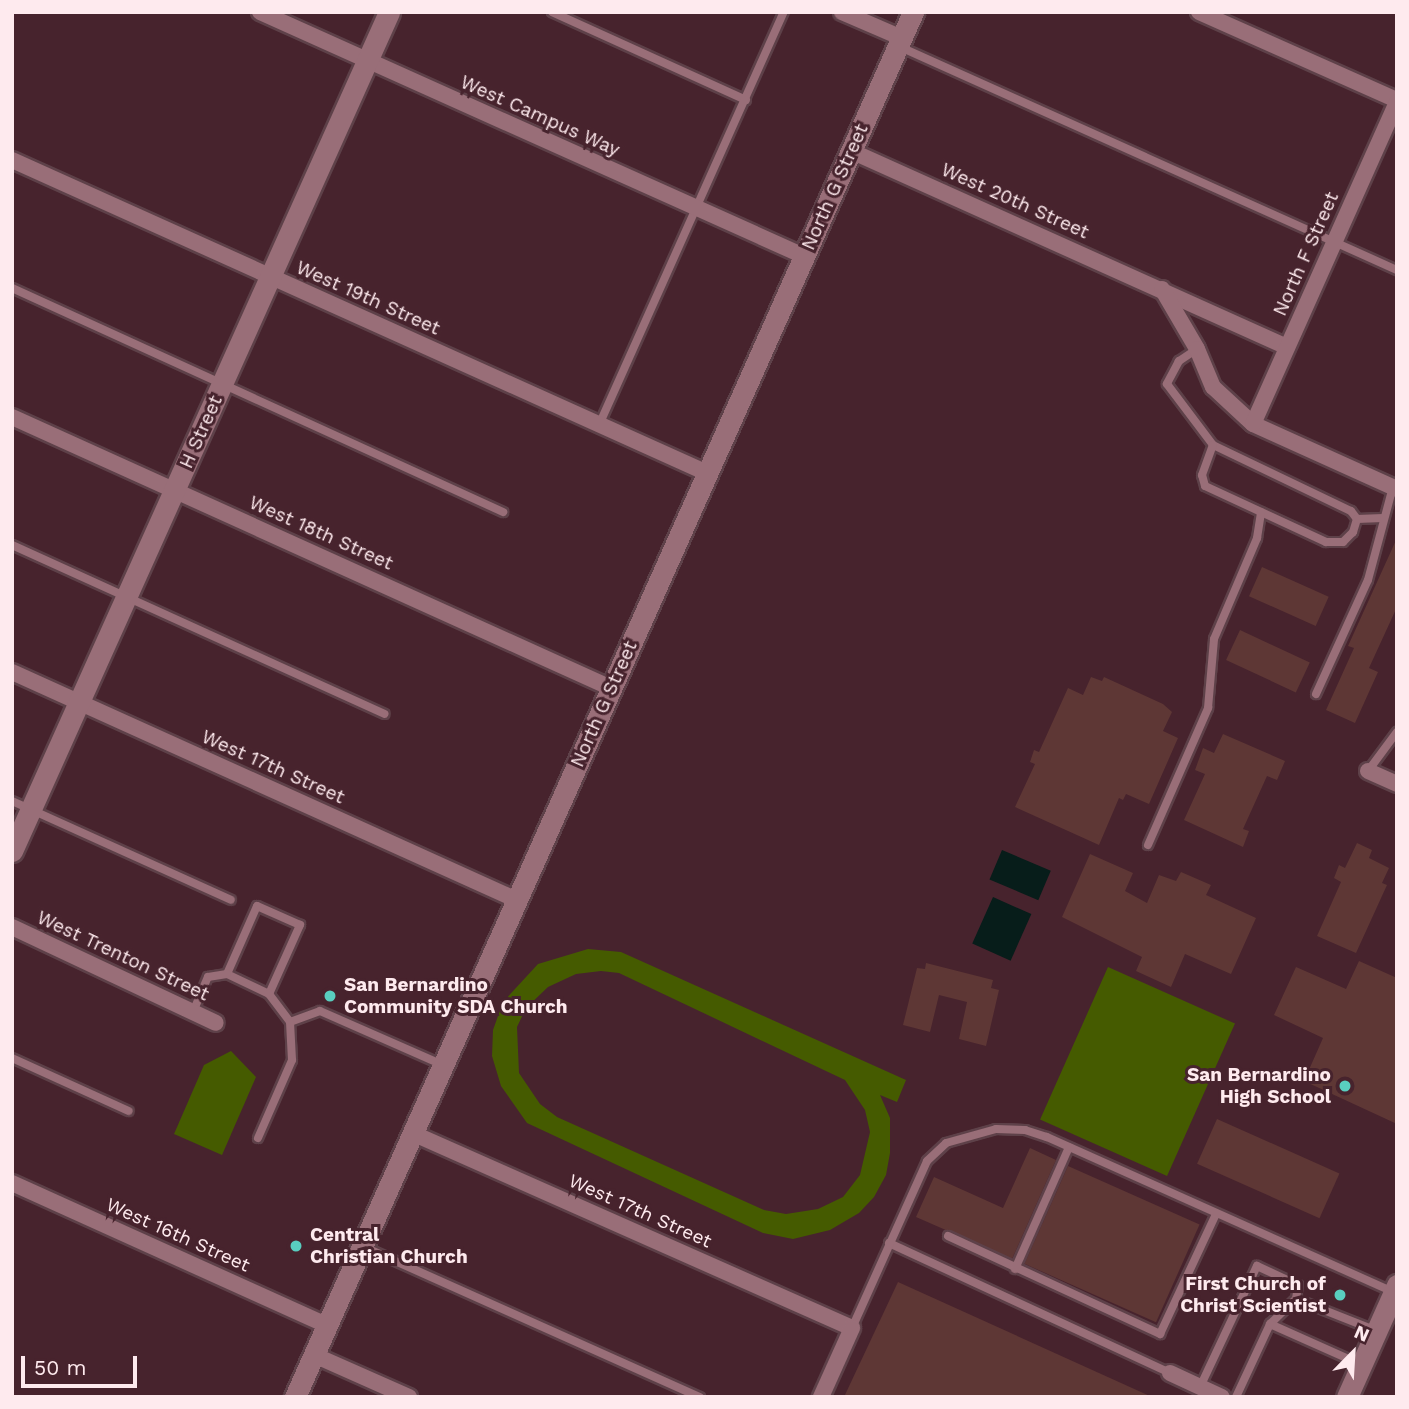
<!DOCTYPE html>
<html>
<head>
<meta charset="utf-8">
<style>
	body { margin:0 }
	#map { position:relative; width:1409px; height:1409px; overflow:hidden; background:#47232d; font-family:"Work Sans",sans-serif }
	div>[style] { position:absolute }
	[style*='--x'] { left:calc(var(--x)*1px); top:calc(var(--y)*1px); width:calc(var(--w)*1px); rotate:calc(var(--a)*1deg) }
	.green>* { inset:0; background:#455b00; transform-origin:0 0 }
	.water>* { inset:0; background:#071d1a; transform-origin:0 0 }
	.building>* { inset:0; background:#5e3735; transform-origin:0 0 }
	.roads { filter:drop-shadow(2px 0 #5e4149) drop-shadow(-2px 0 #5e4149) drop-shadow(0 2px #5e4149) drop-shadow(0 -2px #5e4149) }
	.lane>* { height:8px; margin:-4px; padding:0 4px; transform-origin:4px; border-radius:4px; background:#996e78 }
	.street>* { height:16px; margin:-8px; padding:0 8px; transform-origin:8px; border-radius:8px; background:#996e78 }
	.secondary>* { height:21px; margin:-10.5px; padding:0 10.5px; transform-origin:10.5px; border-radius:10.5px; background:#996e78 }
	.dots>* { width:19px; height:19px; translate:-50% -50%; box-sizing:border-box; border:4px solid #47232d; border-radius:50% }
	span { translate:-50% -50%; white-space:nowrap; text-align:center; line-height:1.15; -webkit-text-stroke:6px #47232d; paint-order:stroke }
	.street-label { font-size:19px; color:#feeaee }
	.poi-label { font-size:19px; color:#feeaee; font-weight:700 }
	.left { translate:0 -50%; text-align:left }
	.right { translate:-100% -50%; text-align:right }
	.frame { position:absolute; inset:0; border:14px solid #feeaee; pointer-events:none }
	.north { position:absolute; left:1318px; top:1318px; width:70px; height:70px; -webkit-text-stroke:5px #47232d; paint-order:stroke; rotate:24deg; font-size:19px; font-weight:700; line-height:28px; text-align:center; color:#feeaee }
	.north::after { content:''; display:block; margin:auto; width:24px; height:32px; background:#feeaee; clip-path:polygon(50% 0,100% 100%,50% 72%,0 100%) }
	.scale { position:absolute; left:21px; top:1356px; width:116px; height:32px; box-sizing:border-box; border:4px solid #feeaee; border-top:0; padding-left:9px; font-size:21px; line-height:24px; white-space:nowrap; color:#feeaee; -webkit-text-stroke:5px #47232d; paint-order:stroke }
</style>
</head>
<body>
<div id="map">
	<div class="green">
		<i style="clip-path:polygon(evenodd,588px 949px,621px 952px,906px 1080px,897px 1102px,880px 1095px,890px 1118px,890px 1153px,886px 1175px,874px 1197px,859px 1213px,830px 1230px,793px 1239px,763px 1233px,527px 1123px,501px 1086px,492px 1056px,493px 1030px,503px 1002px,538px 964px,588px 949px,601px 971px,619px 973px,845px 1080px,865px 1110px,870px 1132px,860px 1175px,843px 1197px,818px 1209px,786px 1214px,764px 1210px,557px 1117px,540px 1104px,519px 1073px,517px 1027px,526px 1008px,548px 987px,576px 974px,601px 971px)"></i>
		<i style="left:1108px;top:967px;width:139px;height:167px;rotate:24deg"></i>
		<i style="clip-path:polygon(231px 1051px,256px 1077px,222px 1155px,174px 1134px,204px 1065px)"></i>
	</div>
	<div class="water">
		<i style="left:1002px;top:850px;width:53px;height:32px;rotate:23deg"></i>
		<i style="left:993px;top:897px;width:42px;height:51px;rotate:24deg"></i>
	</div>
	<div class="building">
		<i style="clip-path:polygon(1397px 538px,1397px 607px,1369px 668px,1378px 672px,1355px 723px,1326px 710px,1354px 648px,1348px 646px)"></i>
		<i style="left:1262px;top:567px;width:73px;height:32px;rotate:24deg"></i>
		<i style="left:1240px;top:630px;width:77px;height:33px;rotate:25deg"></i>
		<i style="clip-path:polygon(1091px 677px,1102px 681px,1104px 677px,1163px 704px,1172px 712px,1163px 731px,1178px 738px,1149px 804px,1126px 794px,1123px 800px,1119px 798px,1099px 845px,1015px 807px,1035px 764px,1030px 762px,1034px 750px,1039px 752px,1068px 688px,1083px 695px)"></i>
		<i style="clip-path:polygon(1223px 734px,1285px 761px,1277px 780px,1267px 776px,1243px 829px,1249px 831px,1243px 847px,1184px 820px,1205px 774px,1195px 770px,1203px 748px,1214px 753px)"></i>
		<i style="clip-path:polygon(1357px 843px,1372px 850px,1369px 858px,1389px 868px,1382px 883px,1387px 885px,1356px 953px,1317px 936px,1341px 882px,1334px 878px,1339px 865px,1345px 868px)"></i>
		<i style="clip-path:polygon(1090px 854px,1133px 873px,1125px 891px,1147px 903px,1159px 875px,1176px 881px,1181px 872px,1211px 885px,1206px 895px,1256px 918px,1231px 974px,1185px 954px,1171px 987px,1136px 971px,1142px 957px,1062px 917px)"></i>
		<i style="clip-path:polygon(1359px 961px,1397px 978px,1397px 1124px,1304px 1081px,1323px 1038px,1274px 1015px,1296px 967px,1346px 989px)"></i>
		<i style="clip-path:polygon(926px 963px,993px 980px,991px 988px,999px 990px,986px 1046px,959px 1039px,967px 1002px,939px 995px,930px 1032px,903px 1025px,917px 968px,925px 969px)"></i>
		<i style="left:1217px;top:1119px;width:134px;height:49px;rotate:24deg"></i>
		<i style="clip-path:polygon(1030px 1148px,1056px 1160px,1012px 1259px,916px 1217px,934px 1177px,1003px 1208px)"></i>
		<i style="left:1068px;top:1166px;width:144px;height:107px;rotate:24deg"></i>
		<i style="clip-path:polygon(898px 1282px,1152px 1397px,844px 1397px)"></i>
	</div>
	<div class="roads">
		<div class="lane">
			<i style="--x:552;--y:12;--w:213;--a:24.4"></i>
			<i style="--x:898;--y:46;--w:547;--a:24.18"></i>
			<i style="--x:12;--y:288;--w:540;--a:24.52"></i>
			<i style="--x:1197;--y:349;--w:22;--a:146"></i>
			<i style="--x:1179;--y:361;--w:26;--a:118"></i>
			<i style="--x:1167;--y:384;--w:76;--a:53"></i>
			<i style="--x:1213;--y:445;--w:153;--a:25.6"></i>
			<i style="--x:1351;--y:511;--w:10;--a:53"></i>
			<i style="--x:1357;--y:519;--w:14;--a:107"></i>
			<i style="--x:1353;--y:532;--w:14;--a:135"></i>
			<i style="--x:1343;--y:542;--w:17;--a:180"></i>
			<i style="--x:1326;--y:542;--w:133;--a:-155.2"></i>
			<i style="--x:1205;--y:486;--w:11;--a:-105"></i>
			<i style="--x:1202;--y:475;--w:32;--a:-70"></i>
			<i style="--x:599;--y:425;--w:453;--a:-65.9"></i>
			<i style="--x:1357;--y:519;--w:26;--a:-2"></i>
			<i style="--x:12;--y:545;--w:409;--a:24.4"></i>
			<i style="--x:1316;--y:694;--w:125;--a:-65.5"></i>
			<i style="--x:1368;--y:580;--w:96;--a:-75"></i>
			<i style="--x:1368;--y:771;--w:49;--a:-53.4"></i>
			<i style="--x:12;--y:801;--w:240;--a:24.3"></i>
			<i style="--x:1148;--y:845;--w:150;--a:-66.3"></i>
			<i style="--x:1208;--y:708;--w:69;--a:-85"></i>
			<i style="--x:1214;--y:639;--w:110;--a:-66.9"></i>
			<i style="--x:1257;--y:538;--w:26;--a:-81"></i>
			<i style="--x:269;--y:994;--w:76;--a:-65.8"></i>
			<i style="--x:300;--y:925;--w:47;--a:-156.2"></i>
			<i style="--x:257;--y:906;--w:74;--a:113.8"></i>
			<i style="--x:227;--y:974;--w:47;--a:25.5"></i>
			<i style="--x:269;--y:994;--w:35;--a:53"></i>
			<i style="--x:290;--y:1022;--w:32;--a:-20"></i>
			<i style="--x:320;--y:1011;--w:134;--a:23.7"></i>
			<i style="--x:193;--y:1012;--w:38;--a:-67"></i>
			<i style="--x:208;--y:977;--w:19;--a:-9"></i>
			<i style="--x:12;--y:1058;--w:128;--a:24.4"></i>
			<i style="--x:258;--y:1138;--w:85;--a:-66.4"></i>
			<i style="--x:292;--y:1060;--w:38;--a:-93"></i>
			<i style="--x:948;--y:1236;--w:234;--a:24.8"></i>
			<i style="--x:1160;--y:1334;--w:132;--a:-65"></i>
			<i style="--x:889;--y:1243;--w:310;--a:24.8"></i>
			<i style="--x:364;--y:1247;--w:368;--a:24.1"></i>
			<i style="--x:1015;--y:1269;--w:133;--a:-66.1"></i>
			<i style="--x:1270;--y:1324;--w:36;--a:-44"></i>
			<i style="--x:852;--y:1328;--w:183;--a:-65.8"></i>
			<i style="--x:927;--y:1161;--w:26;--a:-43"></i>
			<i style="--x:946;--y:1143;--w:52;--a:-15.6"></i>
			<i style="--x:996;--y:1129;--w:29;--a:2"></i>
			<i style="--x:1025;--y:1130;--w:23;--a:18"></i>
			<i style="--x:1047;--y:1137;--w:380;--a:24.1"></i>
			<i style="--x:1200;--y:1387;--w:134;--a:-64.8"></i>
			<i style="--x:1257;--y:1266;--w:45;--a:24.9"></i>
			<i style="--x:1298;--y:1285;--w:14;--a:98"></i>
			<i style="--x:1296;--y:1299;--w:87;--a:21.6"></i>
			<i style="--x:1236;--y:1397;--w:81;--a:-65"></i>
			<i style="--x:1270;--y:1324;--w:98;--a:24"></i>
		</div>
		<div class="street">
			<i style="--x:260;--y:12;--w:596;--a:24.16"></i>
			<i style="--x:842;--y:12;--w:65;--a:23.4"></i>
			<i style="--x:1199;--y:12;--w:217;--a:24"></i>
			<i style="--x:851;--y:151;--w:478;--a:24.2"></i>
			<i style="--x:12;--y:160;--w:762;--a:24.24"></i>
			<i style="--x:1162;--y:289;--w:69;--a:59.7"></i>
			<i style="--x:1197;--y:349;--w:41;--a:67.2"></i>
			<i style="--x:1213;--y:387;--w:54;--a:42.8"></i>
			<i style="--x:1253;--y:424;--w:158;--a:24.3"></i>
			<i style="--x:12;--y:417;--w:657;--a:24.34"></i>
			<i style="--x:1253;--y:424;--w:353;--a:-65.9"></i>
			<i style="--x:12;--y:672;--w:554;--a:24.3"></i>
			<i style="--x:1368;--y:771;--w:32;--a:24"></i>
			<i style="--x:12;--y:927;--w:225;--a:25.2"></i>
			<i style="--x:412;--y:1133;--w:481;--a:23.9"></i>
			<i style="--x:852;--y:1328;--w:76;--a:114.2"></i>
			<i style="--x:12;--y:1183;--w:346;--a:24.3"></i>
			<i style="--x:314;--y:1355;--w:104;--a:23.9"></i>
			<i style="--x:1170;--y:1373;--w:57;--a:24.8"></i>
		</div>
		<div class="secondary">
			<i style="--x:12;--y:851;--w:920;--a:-65.8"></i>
			<i style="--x:295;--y:1397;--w:1517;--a:-65.95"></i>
			<i style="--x:1347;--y:1397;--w:123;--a:-65.9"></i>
		</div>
	</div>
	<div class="dots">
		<i style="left:330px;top:996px;background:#59cebf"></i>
		<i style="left:1345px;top:1086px;background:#59cebf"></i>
		<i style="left:296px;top:1246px;background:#59cebf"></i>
		<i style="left:1340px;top:1295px;background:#59cebf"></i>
	</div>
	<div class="street-label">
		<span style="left:540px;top:116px;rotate:24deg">West Campus Way</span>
		<span style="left:835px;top:187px;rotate:-66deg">North G Street</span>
		<span style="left:1015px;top:201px;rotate:24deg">West 20th Street</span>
		<span style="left:1306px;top:254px;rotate:-66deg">North F Street</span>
		<span style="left:368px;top:298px;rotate:24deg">West 19th Street</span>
		<span style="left:201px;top:432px;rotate:-66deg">H Street</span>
		<span style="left:321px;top:533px;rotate:24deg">West 18th Street</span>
		<span style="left:604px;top:704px;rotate:-66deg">North G Street</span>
		<span style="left:273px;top:767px;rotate:24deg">West 17th Street</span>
		<span style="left:123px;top:956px;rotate:25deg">West Trenton Street</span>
		<span style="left:640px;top:1211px;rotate:24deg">West 17th Street</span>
		<span style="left:178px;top:1235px;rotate:24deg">West 16th Street</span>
	</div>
	<div class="poi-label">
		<span class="left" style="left:344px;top:996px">San Bernardino<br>Community SDA Church</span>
		<span class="right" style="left:1331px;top:1086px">San Bernardino<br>High School</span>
		<span class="left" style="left:310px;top:1246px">Central<br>Christian Church</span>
		<span class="right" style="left:1326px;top:1295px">First Church of<br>Christ Scientist</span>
	</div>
	<div class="frame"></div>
	<div class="north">N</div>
	<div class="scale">50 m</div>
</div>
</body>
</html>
